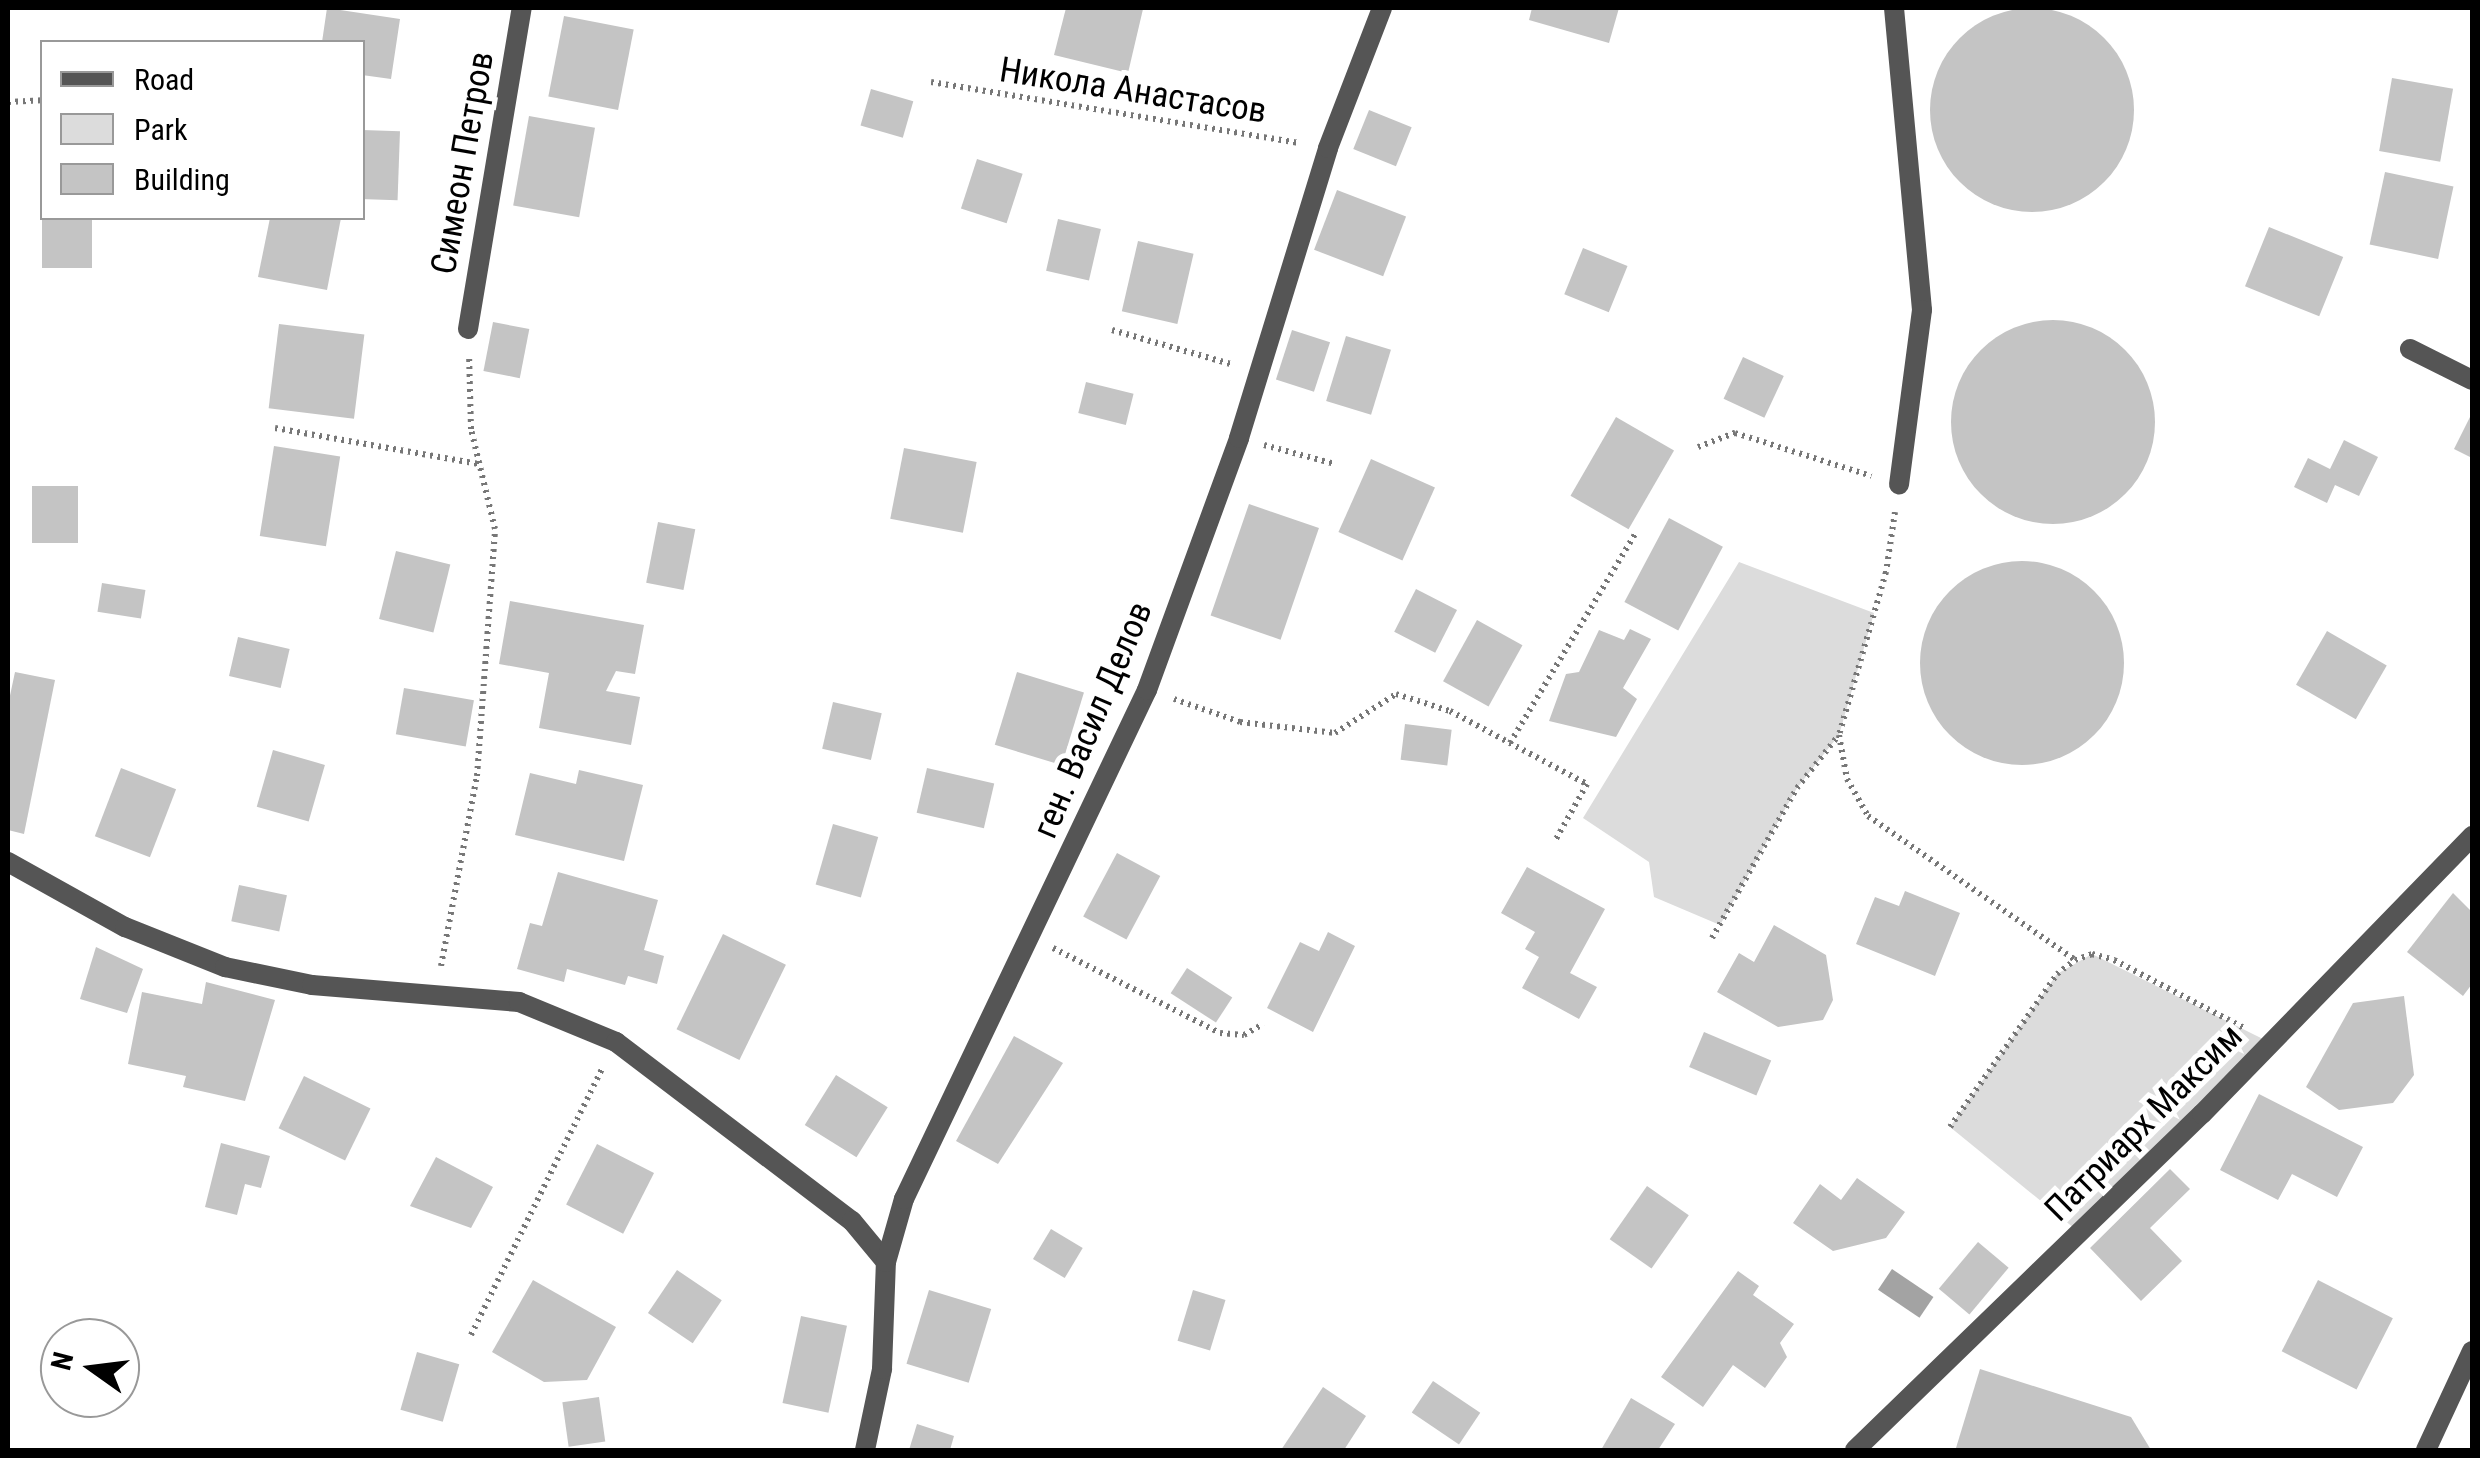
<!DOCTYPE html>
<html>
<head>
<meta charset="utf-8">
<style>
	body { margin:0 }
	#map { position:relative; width:2480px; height:1458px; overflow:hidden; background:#fff; font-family:"Roboto Condensed",sans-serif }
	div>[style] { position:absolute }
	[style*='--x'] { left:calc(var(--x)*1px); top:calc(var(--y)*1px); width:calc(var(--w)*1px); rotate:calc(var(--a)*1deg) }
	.green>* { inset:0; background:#dcdcdc }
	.water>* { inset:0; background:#a3a3a3; transform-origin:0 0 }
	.building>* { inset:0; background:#c4c4c4; transform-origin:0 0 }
	.round { border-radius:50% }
	.path>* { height:6px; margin-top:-3px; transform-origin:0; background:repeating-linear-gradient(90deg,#777 0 2.5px,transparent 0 7.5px) }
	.service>* { height:20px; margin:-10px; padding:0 10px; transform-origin:10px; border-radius:10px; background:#555 }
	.minor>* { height:20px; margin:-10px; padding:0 10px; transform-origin:10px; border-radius:10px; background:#555 }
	span { translate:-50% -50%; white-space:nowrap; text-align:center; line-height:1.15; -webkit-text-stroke:10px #fff; paint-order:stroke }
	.street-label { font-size:35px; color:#000 }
	.frame { position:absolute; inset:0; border:10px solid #000; pointer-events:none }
	.legend { position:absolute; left:40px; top:40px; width:325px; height:180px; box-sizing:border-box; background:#fff; border:2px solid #999; margin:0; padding:12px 18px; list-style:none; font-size:30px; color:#000 }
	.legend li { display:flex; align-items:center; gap:20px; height:50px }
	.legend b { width:50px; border:2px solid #999 }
	.north { position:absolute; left:40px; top:1318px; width:100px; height:100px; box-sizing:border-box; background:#fff; border:2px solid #999; border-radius:50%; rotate:284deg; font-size:28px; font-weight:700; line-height:40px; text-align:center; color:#000 }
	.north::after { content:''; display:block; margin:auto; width:35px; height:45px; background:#000; clip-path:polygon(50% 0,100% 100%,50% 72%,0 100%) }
</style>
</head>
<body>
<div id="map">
	<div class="green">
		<i style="clip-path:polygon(1739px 562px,1874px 613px,1839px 735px,1797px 788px,1720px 925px,1654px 897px,1649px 862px,1583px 818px)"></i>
		<i style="clip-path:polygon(2092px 954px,2271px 1043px,2080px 1233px,1950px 1127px,2057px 974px)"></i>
	</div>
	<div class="water">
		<i style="left:1892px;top:1269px;width:50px;height:25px;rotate:34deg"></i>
	</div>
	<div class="building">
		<i style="clip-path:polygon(327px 8px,400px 19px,391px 79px,362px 75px,362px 42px,322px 42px)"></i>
		<i style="clip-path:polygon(1066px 8px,1143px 9px,1128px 73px,1054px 55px)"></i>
		<i style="clip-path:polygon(1532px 8px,1619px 8px,1609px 43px,1529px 20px)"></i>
		<i class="round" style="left:1930px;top:8px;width:204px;height:204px"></i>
		<i style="left:564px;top:16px;width:71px;height:82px;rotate:11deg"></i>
		<i style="left:2392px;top:78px;width:62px;height:74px;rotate:10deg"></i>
		<i style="left:871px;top:89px;width:44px;height:38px;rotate:16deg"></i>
		<i style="left:1369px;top:110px;width:46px;height:42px;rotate:22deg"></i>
		<i style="left:529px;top:116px;width:67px;height:91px;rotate:10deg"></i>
		<i style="left:362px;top:130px;width:38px;height:69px;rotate:2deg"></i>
		<i style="left:977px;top:159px;width:48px;height:52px;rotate:18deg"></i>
		<i style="left:2385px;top:172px;width:70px;height:74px;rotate:12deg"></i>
		<i style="left:1337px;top:190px;width:74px;height:64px;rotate:21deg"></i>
		<i style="left:42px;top:218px;width:50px;height:50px"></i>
		<i style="clip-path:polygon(270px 218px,341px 218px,327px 290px,258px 277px)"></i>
		<i style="left:1058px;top:219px;width:44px;height:53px;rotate:13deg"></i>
		<i style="left:2269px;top:227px;width:80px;height:64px;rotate:22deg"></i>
		<i style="left:1138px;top:241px;width:57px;height:72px;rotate:13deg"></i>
		<i style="left:1583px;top:248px;width:48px;height:50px;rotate:22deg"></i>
		<i class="round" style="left:1951px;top:320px;width:204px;height:204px"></i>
		<i style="left:493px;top:322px;width:37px;height:50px;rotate:11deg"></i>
		<i style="left:279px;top:324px;width:86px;height:85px;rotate:7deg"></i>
		<i style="left:1292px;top:330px;width:40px;height:52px;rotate:18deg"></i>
		<i style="left:1346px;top:336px;width:47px;height:68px;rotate:17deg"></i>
		<i style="left:1743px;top:357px;width:45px;height:46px;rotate:25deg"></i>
		<i style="left:1086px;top:382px;width:49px;height:32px;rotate:14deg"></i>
		<i style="clip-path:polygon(2472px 413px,2472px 458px,2454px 449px)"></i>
		<i style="left:1616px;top:417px;width:67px;height:91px;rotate:30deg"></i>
		<i style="clip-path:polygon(2344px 440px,2378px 457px,2359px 496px,2335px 485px,2327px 503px,2294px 487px,2308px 458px,2330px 469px)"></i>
		<i style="left:274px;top:446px;width:67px;height:91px;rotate:9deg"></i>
		<i style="left:904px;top:448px;width:74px;height:72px;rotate:11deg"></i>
		<i style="left:1371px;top:459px;width:70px;height:80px;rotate:24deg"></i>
		<i style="left:78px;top:486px;width:57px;height:46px;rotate:90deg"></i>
		<i style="left:1249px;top:504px;width:74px;height:118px;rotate:19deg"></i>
		<i style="left:1669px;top:518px;width:61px;height:95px;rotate:28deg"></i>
		<i style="left:658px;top:522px;width:38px;height:62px;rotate:11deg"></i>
		<i style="left:396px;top:551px;width:56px;height:70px;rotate:14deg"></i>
		<i class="round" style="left:1920px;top:561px;width:204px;height:204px"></i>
		<i style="left:102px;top:583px;width:44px;height:29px;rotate:9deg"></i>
		<i style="left:1416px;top:589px;width:46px;height:48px;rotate:27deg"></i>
		<i style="clip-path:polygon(510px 601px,644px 625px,635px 674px,616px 671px,606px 691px,640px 697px,631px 745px,539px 728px,549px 673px,499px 664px)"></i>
		<i style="left:1477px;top:620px;width:52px;height:70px;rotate:29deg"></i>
		<i style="clip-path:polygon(1630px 629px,1651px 639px,1623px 688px,1637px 699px,1616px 737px,1549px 721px,1566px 674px,1579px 672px,1599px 630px,1624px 640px)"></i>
		<i style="left:2327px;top:631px;width:69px;height:62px;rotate:30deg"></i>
		<i style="left:238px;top:637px;width:53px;height:40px;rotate:13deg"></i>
		<i style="clip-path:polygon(15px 672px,55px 680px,24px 834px,8px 830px,8px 705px)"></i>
		<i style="left:1017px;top:672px;width:70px;height:76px;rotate:17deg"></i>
		<i style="left:404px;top:688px;width:71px;height:47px;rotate:10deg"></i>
		<i style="left:833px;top:702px;width:50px;height:48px;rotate:13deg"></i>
		<i style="left:1405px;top:724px;width:47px;height:36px;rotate:7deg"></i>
		<i style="left:273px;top:750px;width:54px;height:59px;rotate:16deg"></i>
		<i style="left:121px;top:768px;width:59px;height:73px;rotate:21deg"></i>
		<i style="left:927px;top:768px;width:69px;height:46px;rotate:13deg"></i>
		<i style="clip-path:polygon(579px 770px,643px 785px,624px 861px,515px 835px,530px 773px,576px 784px)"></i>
		<i style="left:833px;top:824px;width:47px;height:63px;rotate:16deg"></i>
		<i style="left:1117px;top:853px;width:49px;height:72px;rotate:28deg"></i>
		<i style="clip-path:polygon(1527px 867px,1605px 909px,1570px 973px,1597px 987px,1579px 1019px,1522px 988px,1539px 957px,1525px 949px,1535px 932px,1501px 913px)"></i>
		<i style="clip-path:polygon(558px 872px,658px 900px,644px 950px,664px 956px,657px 984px,628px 976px,625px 985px,567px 969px,564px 982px,517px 969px,530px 923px,542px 926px)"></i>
		<i style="left:239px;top:885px;width:49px;height:37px;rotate:12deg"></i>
		<i style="clip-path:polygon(1905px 891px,1960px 913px,1935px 976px,1856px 944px,1875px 897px,1899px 906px)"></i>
		<i style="clip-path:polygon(2453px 893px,2472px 912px,2472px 984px,2463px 996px,2407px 952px)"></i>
		<i style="clip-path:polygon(1774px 925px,1826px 955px,1833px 1000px,1823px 1020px,1778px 1027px,1717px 992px,1739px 953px,1754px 962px)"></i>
		<i style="clip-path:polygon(1328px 932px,1355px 946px,1313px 1032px,1267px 1008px,1300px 942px,1319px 951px)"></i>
		<i style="left:723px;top:934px;width:70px;height:106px;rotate:26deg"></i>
		<i style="clip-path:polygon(96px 947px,143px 969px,127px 1013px,80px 999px)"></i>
		<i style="left:1187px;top:968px;width:54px;height:30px;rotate:33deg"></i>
		<i style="clip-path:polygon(206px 982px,275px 1000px,245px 1101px,183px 1087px,186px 1076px,128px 1064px,142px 992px,202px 1004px)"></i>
		<i style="clip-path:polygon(2404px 996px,2414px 1075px,2393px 1103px,2339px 1110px,2306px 1087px,2353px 1003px)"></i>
		<i style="left:1704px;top:1032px;width:73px;height:38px;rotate:23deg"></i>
		<i style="clip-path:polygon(1014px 1036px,1063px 1063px,998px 1164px,956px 1141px)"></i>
		<i style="left:836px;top:1075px;width:61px;height:59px;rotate:32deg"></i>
		<i style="left:304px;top:1076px;width:74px;height:58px;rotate:26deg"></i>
		<i style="clip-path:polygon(2259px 1094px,2363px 1147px,2337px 1197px,2292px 1174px,2278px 1200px,2220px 1170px)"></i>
		<i style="clip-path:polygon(221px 1143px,270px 1156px,261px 1188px,245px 1184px,237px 1215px,205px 1207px)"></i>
		<i style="left:597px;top:1144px;width:64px;height:68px;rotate:27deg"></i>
		<i style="clip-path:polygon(436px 1157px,493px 1187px,471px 1228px,410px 1206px)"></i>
		<i style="clip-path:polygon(2170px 1169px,2190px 1189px,2150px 1228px,2182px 1261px,2141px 1301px,2090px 1248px)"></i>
		<i style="clip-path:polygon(1857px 1178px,1905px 1212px,1886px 1238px,1833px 1251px,1793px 1223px,1820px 1184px,1841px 1200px)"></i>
		<i style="left:1647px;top:1186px;width:51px;height:65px;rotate:35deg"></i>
		<i style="left:1051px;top:1229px;width:37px;height:35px;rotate:31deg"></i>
		<i style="left:1978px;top:1242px;width:40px;height:61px;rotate:40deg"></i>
		<i style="left:677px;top:1270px;width:54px;height:52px;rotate:34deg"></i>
		<i style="clip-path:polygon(1738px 1271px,1759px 1286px,1753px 1295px,1794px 1324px,1780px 1343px,1787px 1357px,1765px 1388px,1733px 1365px,1703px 1407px,1661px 1377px)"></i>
		<i style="clip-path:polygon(533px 1280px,616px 1327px,587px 1380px,544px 1382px,492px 1352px)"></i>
		<i style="left:2318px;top:1280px;width:84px;height:80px;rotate:27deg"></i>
		<i style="left:929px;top:1290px;width:65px;height:77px;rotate:17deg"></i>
		<i style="left:1193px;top:1290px;width:34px;height:53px;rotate:17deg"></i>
		<i style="left:801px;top:1316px;width:47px;height:89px;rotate:12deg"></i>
		<i style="left:417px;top:1352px;width:44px;height:60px;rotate:16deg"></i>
		<i style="clip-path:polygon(1980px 1369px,2131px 1417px,2151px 1450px,1956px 1448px)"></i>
		<i style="left:1433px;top:1381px;width:57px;height:38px;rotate:34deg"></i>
		<i style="clip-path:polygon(1323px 1387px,1366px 1416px,1344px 1450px,1281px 1450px)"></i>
		<i style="left:599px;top:1397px;width:45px;height:37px;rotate:82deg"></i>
		<i style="clip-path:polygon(1631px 1398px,1675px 1424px,1658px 1450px,1601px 1450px)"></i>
		<i style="clip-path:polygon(917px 1424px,954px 1436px,950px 1450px,909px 1450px)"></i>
	</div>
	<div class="path">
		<i style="--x:931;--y:82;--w:373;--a:9.4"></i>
		<i style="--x:8;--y:102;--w:34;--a:-3"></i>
		<i style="--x:1112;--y:330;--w:127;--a:16"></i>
		<i style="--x:275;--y:428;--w:207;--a:10"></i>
		<i style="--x:1264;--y:445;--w:73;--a:15"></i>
		<i style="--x:1698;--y:447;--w:40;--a:-21"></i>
		<i style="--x:1735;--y:433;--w:143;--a:17.5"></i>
		<i style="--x:1895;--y:512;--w:61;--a:98.5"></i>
		<i style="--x:1886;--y:572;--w:170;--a:106.1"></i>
		<i style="--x:1839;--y:735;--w:45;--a:79.7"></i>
		<i style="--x:1847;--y:779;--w:43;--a:60.4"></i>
		<i style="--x:1868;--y:816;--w:252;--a:34.8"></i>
		<i style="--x:1174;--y:699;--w:70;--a:19.2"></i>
		<i style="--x:1240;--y:722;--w:96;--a:6.6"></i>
		<i style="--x:1335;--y:733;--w:72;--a:-32.6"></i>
		<i style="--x:1396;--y:694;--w:57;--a:17.5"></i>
		<i style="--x:1450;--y:711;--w:155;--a:28.1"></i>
		<i style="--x:1587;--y:784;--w:63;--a:119.4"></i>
		<i style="--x:1510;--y:743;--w:247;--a:-59.1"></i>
		<i style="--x:1712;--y:938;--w:172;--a:-60.5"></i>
		<i style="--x:1797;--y:788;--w:66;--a:-51.7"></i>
		<i style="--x:1053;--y:948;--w:187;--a:27"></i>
		<i style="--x:1220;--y:1033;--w:24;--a:5"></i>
		<i style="--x:1244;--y:1035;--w:22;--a:-30"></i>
		<i style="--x:441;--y:966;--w:193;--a:-79.3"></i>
		<i style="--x:477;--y:776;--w:248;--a:-85.8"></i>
		<i style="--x:495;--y:529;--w:103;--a:-103.5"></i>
		<i style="--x:471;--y:429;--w:74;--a:-91.5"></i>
		<i style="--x:1950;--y:1127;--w:187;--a:-55"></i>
		<i style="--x:2057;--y:974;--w:23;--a:-38"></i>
		<i style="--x:2075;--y:960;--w:18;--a:-19"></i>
		<i style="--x:2092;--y:954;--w:23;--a:15"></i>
		<i style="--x:2114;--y:960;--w:149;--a:27.6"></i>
		<i style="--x:471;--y:1335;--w:299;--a:-63.8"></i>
	</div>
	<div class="service">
		<i style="--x:2410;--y:349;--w:69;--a:26.6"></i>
	</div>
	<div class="minor">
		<i style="--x:1894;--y:8;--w:303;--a:84.7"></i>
		<i style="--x:1922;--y:310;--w:176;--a:97.5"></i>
		<i style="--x:468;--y:329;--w:326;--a:-80.5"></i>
		<i style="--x:8;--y:862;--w:134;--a:29.1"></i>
		<i style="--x:125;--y:927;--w:108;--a:21.8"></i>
		<i style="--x:225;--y:967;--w:89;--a:11.7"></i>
		<i style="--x:312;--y:985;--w:208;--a:4.7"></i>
		<i style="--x:519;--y:1002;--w:105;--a:22.4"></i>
		<i style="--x:616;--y:1042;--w:296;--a:37.2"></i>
		<i style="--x:852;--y:1221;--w:53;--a:50.3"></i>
		<i style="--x:865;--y:1450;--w:83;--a:-78.1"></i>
		<i style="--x:882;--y:1369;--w:107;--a:-87.9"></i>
		<i style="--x:886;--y:1262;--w:66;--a:-74.1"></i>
		<i style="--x:904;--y:1199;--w:564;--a:-64.48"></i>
		<i style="--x:1147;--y:690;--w:268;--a:-69.9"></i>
		<i style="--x:1239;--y:438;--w:303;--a:-72.9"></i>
		<i style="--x:1328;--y:148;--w:150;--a:-68.9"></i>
		<i style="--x:1855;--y:1450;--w:483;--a:-44.1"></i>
		<i style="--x:2202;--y:1114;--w:388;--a:-45.8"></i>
		<i style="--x:2426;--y:1450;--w:109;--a:-65.1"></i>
	</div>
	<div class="street-label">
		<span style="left:1133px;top:91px;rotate:9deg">Никола Анастасов</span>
		<span style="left:463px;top:163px;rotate:-80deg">Симеон Петров</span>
		<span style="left:1093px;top:720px;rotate:-67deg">ген. Васил Делов</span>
		<span style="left:2144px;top:1123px;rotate:-45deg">Патриарх Максим</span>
	</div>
	<div class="frame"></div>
	<ul class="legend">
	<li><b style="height:12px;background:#555"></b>Road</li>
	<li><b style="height:28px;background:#dcdcdc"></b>Park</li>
	<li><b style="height:28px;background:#c4c4c4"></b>Building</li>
	</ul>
	<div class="north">N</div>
</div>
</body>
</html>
